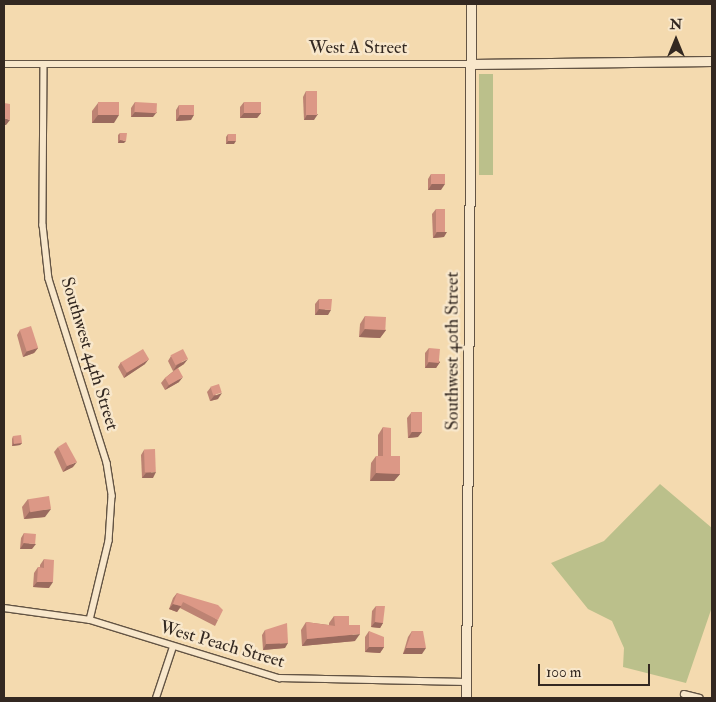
<!DOCTYPE html>
<html>
<head>
<meta charset="utf-8">
<style>
	body { margin:0 }
	#map { position:relative; width:716px; height:702px; overflow:hidden; background:#f4daaf; font-family:"IM FELL Double Pica",serif }
	div>[style] { position:absolute }
	[style*='--x'] { left:calc(var(--x)*1px); top:calc(var(--y)*1px); width:calc(var(--w)*1px); rotate:calc(var(--a)*1deg) }
	.green>* { inset:0; background:#bbc08b; transform-origin:0 0 }
	.roads { filter:drop-shadow(1px 0 #635444) drop-shadow(-1px 0 #635444) drop-shadow(0 1px #635444) drop-shadow(0 -1px #635444) }
	.minor>* { height:5.5px; margin:-2.75px; padding:0 2.75px; transform-origin:2.75px; border-radius:2.75px; background:#f8e7cb }
	.secondary>* { height:9px; margin:-4.5px; padding:0 4.5px; transform-origin:4.5px; border-radius:4.5px; background:#f8e7cb }
	.wall>* { inset:0; background:#bd8373 }
	.shaded-wall>* { inset:0; background:#9a6a5e }
	.building>* { inset:0; background:#dc9886; transform-origin:0 0 }
	span { translate:-50% -50%; white-space:nowrap; text-align:center; line-height:1.15; -webkit-text-stroke:5px #f8e7cb; paint-order:stroke }
	.street-label { font-size:18px; color:#332821 }
	.frame { position:absolute; inset:0; border:5px solid #332821; pointer-events:none }
	.north { position:absolute; left:651px; top:15px; width:50px; height:50px; -webkit-text-stroke:4px #f8e7cb; paint-order:stroke; rotate:0deg; font-size:14px; font-weight:700; line-height:20px; text-align:center; color:#332821 }
	.north::after { content:''; display:block; margin:auto; width:18px; height:22px; background:#332821; clip-path:polygon(50% 0,100% 100%,50% 72%,0 100%) }
	.scale { position:absolute; left:538px; top:664px; width:112px; height:22px; box-sizing:border-box; border:2px solid #332821; border-top:0; padding-left:6px; font-size:15px; line-height:18px; white-space:nowrap; color:#332821; -webkit-text-stroke:4px #f8e7cb; paint-order:stroke }
</style>
</head>
<body>
<div id="map">
	<div class="green">
		<i style="left:479px;top:74px;width:14px;height:101px"></i>
		<i style="clip-path:polygon(660px 484px,712px 528px,712px 607px,686px 683px,623px 667px,624px 648px,612px 621px,588px 609px,551px 563px,604px 541px)"></i>
	</div>
	<div class="roads">
		<div class="minor">
			<i style="--x:4;--y:64;--w:467;--a:0"></i>
			<i style="--x:44;--y:64;--w:161;--a:90.4"></i>
			<i style="--x:43;--y:225;--w:54;--a:83.7"></i>
			<i style="--x:49;--y:279;--w:193;--a:72.5"></i>
			<i style="--x:107;--y:463;--w:33;--a:81"></i>
			<i style="--x:112;--y:496;--w:45;--a:93.8"></i>
			<i style="--x:109;--y:541;--w:81;--a:103.5"></i>
			<i style="--x:4;--y:608;--w:87;--a:7.9"></i>
			<i style="--x:90;--y:620;--w:198;--a:17.1"></i>
			<i style="--x:279;--y:678;--w:187;--a:1.2"></i>
			<i style="--x:684;--y:694;--w:16;--a:14"></i>
			<i style="--x:156;--y:698;--w:54;--a:-71.6"></i>
		</div>
		<div class="secondary">
			<i style="--x:471;--y:64;--w:241;--a:-0.7"></i>
			<i style="--x:466;--y:698;--w:694;--a:-89.59"></i>
		</div>
	</div>
	<div class="wall">
		<i style="clip-path:polygon(306px 91px,314px 120px,304px 120px,303px 97px)"></i>
		<i style="clip-path:polygon(135px 102px,153px 117px,131px 117px,131px 108px)"></i>
		<i style="clip-path:polygon(244px 102px,261px 113px,257px 118px,240px 118px,240px 107px)"></i>
		<i style="clip-path:polygon(98px 103px,114px 123px,92px 123px,92px 111px)"></i>
		<i style="clip-path:polygon(179px 105px,191px 120px,176px 121px,176px 110px)"></i>
		<i style="clip-path:polygon(120px 133px,124px 143px,118px 143px,118px 135px)"></i>
		<i style="clip-path:polygon(228px 134px,234px 144px,226px 144px,226px 137px)"></i>
		<i style="clip-path:polygon(431px 174px,441px 190px,428px 190px,428px 179px)"></i>
		<i style="clip-path:polygon(436px 209px,444px 237px,433px 238px,432px 214px)"></i>
		<i style="clip-path:polygon(319px 299px,328px 315px,315px 315px,315px 304px)"></i>
		<i style="clip-path:polygon(365px 316px,386px 330px,380px 338px,359px 337px,360px 324px)"></i>
		<i style="clip-path:polygon(20px 330px,38px 348px,34px 353px,23px 357px,17px 335px)"></i>
		<i style="clip-path:polygon(429px 348px,440px 362px,436px 368px,425px 368px,425px 353px)"></i>
		<i style="clip-path:polygon(171px 356px,184px 364px,178px 368px,179px 382px,165px 390px,161px 383px,165px 378px,176px 369px,173px 371px,168px 361px)"></i>
		<i style="clip-path:polygon(121px 362px,145px 364px,124px 378px,118px 367px)"></i>
		<i style="clip-path:polygon(211px 387px,218px 399px,210px 401px,207px 392px)"></i>
		<i style="clip-path:polygon(411px 413px,418px 437px,408px 438px,407px 418px)"></i>
		<i style="clip-path:polygon(383px 427px,391px 456px,400px 474px,394px 481px,370px 481px,371px 463px,376px 456px,378px 456px,378px 435px)"></i>
		<i style="clip-path:polygon(13px 436px,22px 443px,20px 445px,12px 446px,12px 439px)"></i>
		<i style="clip-path:polygon(58px 447px,73px 467px,63px 472px,54px 452px)"></i>
		<i style="clip-path:polygon(144px 450px,153px 478px,142px 478px,141px 455px)"></i>
		<i style="clip-path:polygon(28px 499px,45px 517px,24px 519px,22px 507px)"></i>
		<i style="clip-path:polygon(24px 533px,32px 549px,20px 549px,21px 538px)"></i>
		<i style="clip-path:polygon(44px 559px,49px 588px,33px 587px,34px 573px,38px 567px,40px 567px,40px 565px)"></i>
		<i style="clip-path:polygon(177px 593px,218px 620px,215px 626px,180px 608px,177px 612px,169px 609px,173px 598px)"></i>
		<i style="clip-path:polygon(376px 606px,383px 623px,380px 628px,371px 627px,372px 611px)"></i>
		<i style="clip-path:polygon(334px 616px,349px 625px,355px 641px,302px 646px,301px 630px,306px 622px,329px 625px,329px 623px)"></i>
		<i style="clip-path:polygon(265px 630px,285px 648px,263px 650px,262px 635px)"></i>
		<i style="clip-path:polygon(369px 631px,384px 647px,380px 653px,365px 652px,365px 637px)"></i>
		<i style="clip-path:polygon(412px 631px,422px 654px,403px 654px,408px 637px)"></i>
	</div>
	<div class="shaded-wall">
		<i style="clip-path:polygon(135px 112px,157px 112px,153px 117px,131px 117px)"></i>
		<i style="clip-path:polygon(244px 113px,261px 113px,257px 118px,240px 118px)"></i>
		<i style="clip-path:polygon(318px 114px,314px 120px,304px 120px,307px 115px)"></i>
		<i style="clip-path:polygon(98px 115px,119px 115px,114px 123px,92px 123px)"></i>
		<i style="clip-path:polygon(180px 115px,194px 115px,191px 120px,176px 121px)"></i>
		<i style="clip-path:polygon(4px 118px,10px 120px,6px 125px,4px 125px)"></i>
		<i style="clip-path:polygon(120px 140px,126px 141px,124px 143px,118px 143px)"></i>
		<i style="clip-path:polygon(228px 141px,236px 141px,234px 144px,226px 144px)"></i>
		<i style="clip-path:polygon(432px 184px,445px 184px,441px 190px,428px 190px)"></i>
		<i style="clip-path:polygon(437px 232px,447px 232px,444px 237px,433px 238px)"></i>
		<i style="clip-path:polygon(319px 309px,331px 310px,328px 315px,315px 315px)"></i>
		<i style="clip-path:polygon(365px 329px,386px 330px,380px 338px,359px 337px)"></i>
		<i style="clip-path:polygon(38px 348px,34px 353px,23px 357px,27px 351px)"></i>
		<i style="clip-path:polygon(149px 359px,145px 364px,124px 378px,127px 372px)"></i>
		<i style="clip-path:polygon(188px 359px,184px 364px,173px 371px,177px 365px)"></i>
		<i style="clip-path:polygon(429px 362px,440px 362px,436px 368px,425px 368px)"></i>
		<i style="clip-path:polygon(183px 377px,179px 382px,165px 390px,169px 385px)"></i>
		<i style="clip-path:polygon(222px 393px,218px 399px,210px 401px,214px 396px)"></i>
		<i style="clip-path:polygon(412px 432px,422px 432px,418px 437px,408px 438px)"></i>
		<i style="clip-path:polygon(14px 443px,22px 443px,20px 445px,12px 446px)"></i>
		<i style="clip-path:polygon(77px 462px,73px 467px,63px 472px,67px 466px)"></i>
		<i style="clip-path:polygon(156px 472px,153px 478px,142px 478px,146px 473px)"></i>
		<i style="clip-path:polygon(376px 473px,400px 474px,394px 481px,370px 481px)"></i>
		<i style="clip-path:polygon(51px 509px,45px 517px,24px 519px,30px 511px)"></i>
		<i style="clip-path:polygon(24px 543px,36px 544px,32px 549px,20px 549px)"></i>
		<i style="clip-path:polygon(37px 582px,53px 582px,49px 588px,33px 587px)"></i>
		<i style="clip-path:polygon(173px 604px,181px 606px,177px 612px,169px 609px)"></i>
		<i style="clip-path:polygon(375px 622px,383px 623px,380px 628px,371px 627px)"></i>
		<i style="clip-path:polygon(360px 634px,355px 641px,302px 646px,307px 639px)"></i>
		<i style="clip-path:polygon(288px 643px,285px 648px,263px 650px,266px 644px)"></i>
		<i style="clip-path:polygon(369px 647px,384px 647px,380px 653px,365px 652px)"></i>
		<i style="clip-path:polygon(406px 648px,426px 648px,422px 654px,403px 654px)"></i>
	</div>
	<div class="building">
		<i style="left:306px;top:91px;width:11px;height:24px"></i>
		<i style="left:119px;top:102px;width:13px;height:21px;rotate:90deg"></i>
		<i style="left:135px;top:102px;width:22px;height:10px;rotate:3deg"></i>
		<i style="left:244px;top:102px;width:17px;height:11px"></i>
		<i style="clip-path:polygon(4px 103px,10px 104px,10px 120px,4px 118px)"></i>
		<i style="left:179px;top:105px;width:15px;height:10px"></i>
		<i style="clip-path:polygon(120px 133px,127px 133px,126px 141px,120px 140px)"></i>
		<i style="left:228px;top:134px;width:8px;height:7px"></i>
		<i style="left:431px;top:174px;width:14px;height:10px"></i>
		<i style="left:436px;top:209px;width:9px;height:23px"></i>
		<i style="clip-path:polygon(319px 299px,332px 299px,331px 310px,319px 309px)"></i>
		<i style="left:365px;top:316px;width:21px;height:13px;rotate:3deg"></i>
		<i style="left:31px;top:326px;width:23px;height:12px;rotate:72deg"></i>
		<i style="left:429px;top:348px;width:11px;height:14px;rotate:5deg"></i>
		<i style="left:143px;top:349px;width:12px;height:26px;rotate:59deg"></i>
		<i style="left:183px;top:349px;width:11px;height:14px;rotate:63deg"></i>
		<i style="clip-path:polygon(178px 368px,183px 377px,169px 385px,165px 378px)"></i>
		<i style="left:219px;top:384px;width:9px;height:9px;rotate:72deg"></i>
		<i style="left:422px;top:412px;width:20px;height:11px;rotate:90deg"></i>
		<i style="clip-path:polygon(383px 427px,391px 428px,391px 456px,400px 456px,400px 474px,376px 473px,376px 456px,383px 456px)"></i>
		<i style="left:21px;top:435px;width:8px;height:8px;rotate:83deg"></i>
		<i style="clip-path:polygon(66px 442px,77px 462px,67px 466px,58px 447px)"></i>
		<i style="left:155px;top:449px;width:23px;height:11px;rotate:88deg"></i>
		<i style="left:49px;top:496px;width:13px;height:21px;rotate:81deg"></i>
		<i style="left:24px;top:533px;width:12px;height:10px;rotate:5deg"></i>
		<i style="clip-path:polygon(44px 559px,54px 560px,53px 582px,37px 582px,38px 567px,44px 568px)"></i>
		<i style="clip-path:polygon(177px 593px,218px 605px,223px 610px,218px 620px,183px 602px,181px 606px,173px 604px)"></i>
		<i style="clip-path:polygon(376px 606px,385px 606px,383px 623px,375px 622px)"></i>
		<i style="clip-path:polygon(334px 616px,349px 616px,349px 625px,360px 625px,360px 634px,307px 639px,306px 622px,335px 626px)"></i>
		<i style="clip-path:polygon(287px 623px,288px 643px,266px 644px,265px 630px)"></i>
		<i style="clip-path:polygon(369px 631px,384px 637px,384px 647px,369px 647px)"></i>
		<i style="clip-path:polygon(412px 631px,423px 631px,426px 648px,406px 648px)"></i>
	</div>
	<div class="street-label">
		<span style="left:358px;top:48px">West A Street</span>
		<span style="left:453px;top:351px;rotate:-90deg">Southwest 40th Street</span>
		<span style="left:89px;top:354px;rotate:73deg">Southwest 44th Street</span>
		<span style="left:222px;top:645px;rotate:16deg">West Peach Street</span>
	</div>
	<div class="frame"></div>
	<div class="north">N</div>
	<div class="scale">100 m</div>
</div>
</body>
</html>
